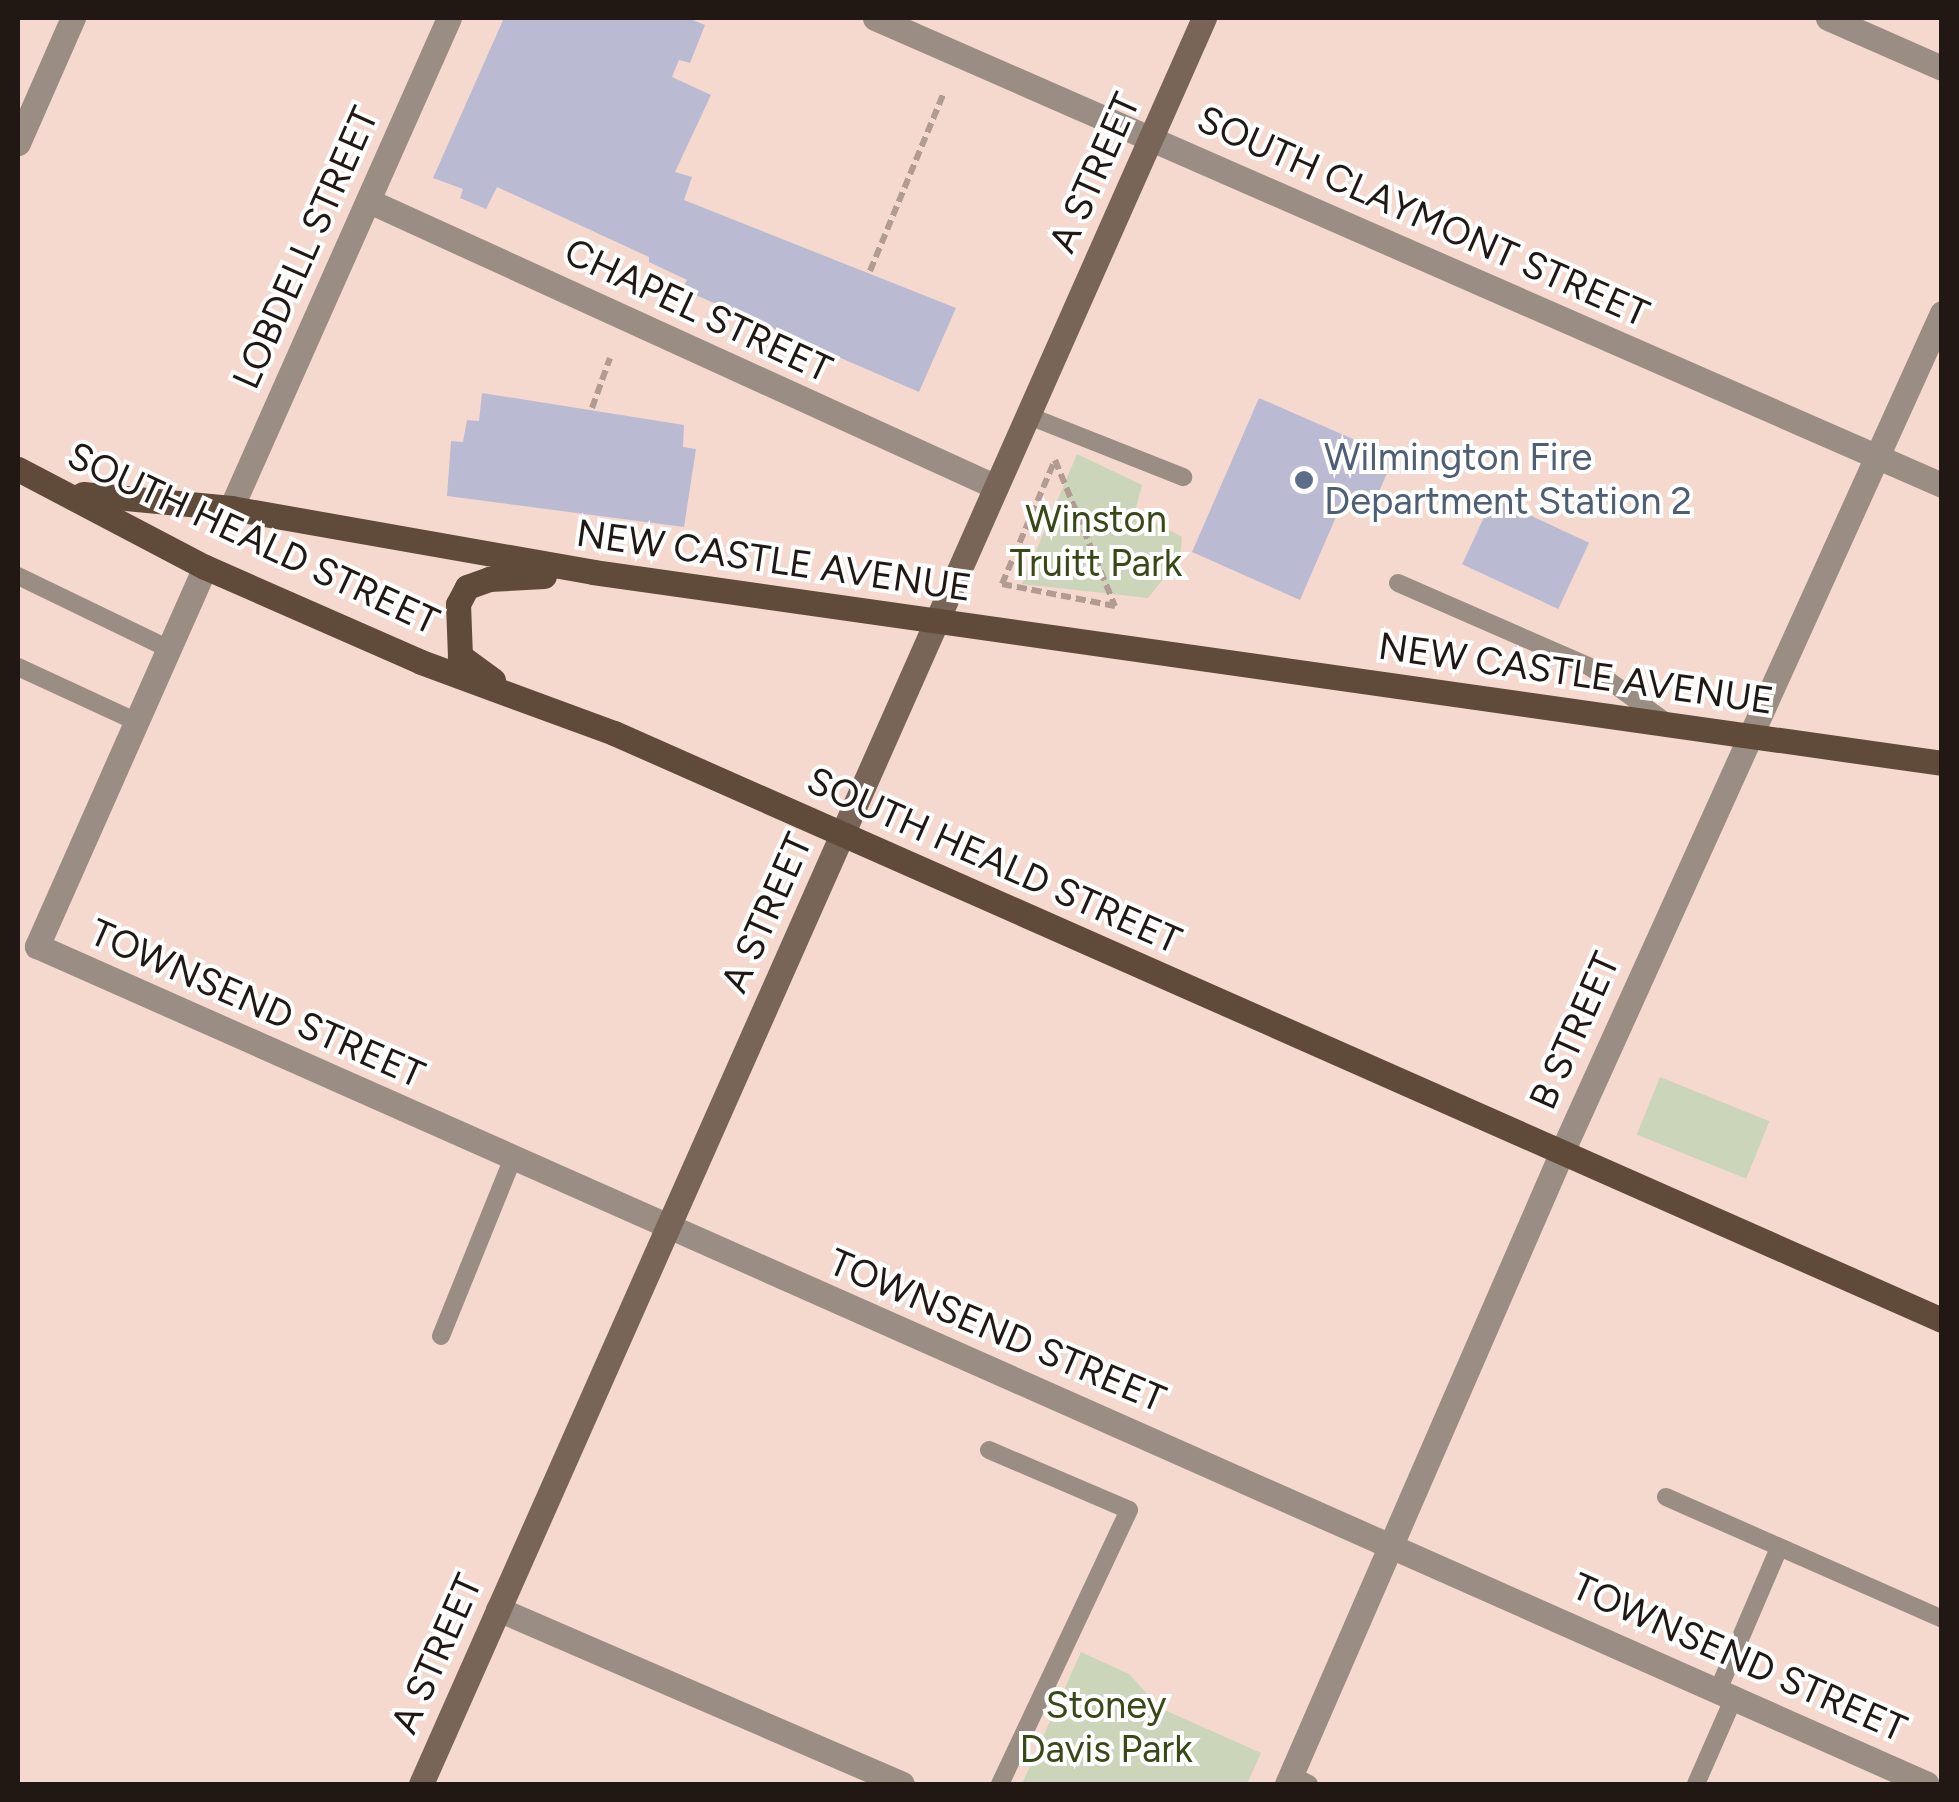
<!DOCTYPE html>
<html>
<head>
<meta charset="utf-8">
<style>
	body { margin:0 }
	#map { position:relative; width:1959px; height:1802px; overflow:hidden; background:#f5d9ce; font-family:Figtree,sans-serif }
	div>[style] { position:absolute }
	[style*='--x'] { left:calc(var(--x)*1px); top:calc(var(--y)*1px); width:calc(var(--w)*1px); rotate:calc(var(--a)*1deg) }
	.green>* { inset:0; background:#cad5b9; transform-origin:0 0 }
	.building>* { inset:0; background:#babbd3; transform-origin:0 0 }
	.path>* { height:6px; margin-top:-3px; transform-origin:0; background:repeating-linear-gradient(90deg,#b19b93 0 10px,transparent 0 15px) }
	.lane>* { height:18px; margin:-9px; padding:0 9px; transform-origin:9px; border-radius:9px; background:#9a8d84 }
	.street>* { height:25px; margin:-12.5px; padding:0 12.5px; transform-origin:12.5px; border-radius:12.5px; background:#9a8d84 }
	.secondary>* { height:25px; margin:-12.5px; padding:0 12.5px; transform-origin:12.5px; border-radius:12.5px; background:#786558 }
	.primary>* { height:25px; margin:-12.5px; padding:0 12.5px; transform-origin:12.5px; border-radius:12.5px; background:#604a3a }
	.dots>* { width:28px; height:28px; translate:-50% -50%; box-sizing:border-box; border:5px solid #fff; border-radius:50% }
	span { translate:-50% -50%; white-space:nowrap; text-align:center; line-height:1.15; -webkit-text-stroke:8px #fff; paint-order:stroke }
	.street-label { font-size:38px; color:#211814 }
	.service-label { font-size:38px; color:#4e5e75 }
	.left { translate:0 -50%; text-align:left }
	.park-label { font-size:38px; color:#384816 }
	.frame { position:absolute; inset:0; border:20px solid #211814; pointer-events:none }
</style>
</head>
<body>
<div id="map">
	<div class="green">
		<i style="clip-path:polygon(1077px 454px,1142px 485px,1135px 511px,1182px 537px,1180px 558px,1148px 598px,1022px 584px)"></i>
		<i style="left:1660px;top:1077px;width:118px;height:62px;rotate:22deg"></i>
		<i style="clip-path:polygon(1081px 1652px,1129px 1674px,1160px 1708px,1261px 1753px,1247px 1784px,1022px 1784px)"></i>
	</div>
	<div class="building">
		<i style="clip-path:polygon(504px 18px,688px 18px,705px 25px,690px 63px,679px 60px,672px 77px,711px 95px,675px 172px,692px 177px,684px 200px,956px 308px,919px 392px,682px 289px,687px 280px,649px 262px,649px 257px,497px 187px,486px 209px,460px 198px,463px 189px,433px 178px)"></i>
		<i style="clip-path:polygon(482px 393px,684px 425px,683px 447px,696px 449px,684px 527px,447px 496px,451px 441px,463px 442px,467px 420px,479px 421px)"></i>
		<i style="clip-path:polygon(1259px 398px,1394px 457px,1369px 515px,1342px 503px,1300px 600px,1192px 552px)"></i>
		<i style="left:1493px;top:498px;width:106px;height:73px;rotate:25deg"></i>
	</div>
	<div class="path">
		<i style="--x:870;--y:271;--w:194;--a:-67.5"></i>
		<i style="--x:592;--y:408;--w:53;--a:-70.2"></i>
		<i style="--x:1055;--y:460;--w:158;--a:67.7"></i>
		<i style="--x:1115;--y:606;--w:115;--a:-169"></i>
		<i style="--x:1002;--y:584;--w:135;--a:-66.9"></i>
	</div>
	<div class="lane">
		<i style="--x:1029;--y:416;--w:166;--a:21.6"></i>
		<i style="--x:18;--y:576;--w:168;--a:25.8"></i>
		<i style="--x:1398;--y:583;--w:210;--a:23.6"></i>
		<i style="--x:1590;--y:667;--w:94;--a:35.9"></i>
		<i style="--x:18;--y:667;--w:131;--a:24.8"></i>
		<i style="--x:441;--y:1336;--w:190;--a:-68"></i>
		<i style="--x:989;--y:1450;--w:152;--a:23.2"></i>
		<i style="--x:1129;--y:1510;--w:303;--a:115.2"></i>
		<i style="--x:1666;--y:1497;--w:302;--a:23.8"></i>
		<i style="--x:1719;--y:1688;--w:152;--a:-66.8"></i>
		<i style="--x:1291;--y:1775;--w:20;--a:27"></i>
		<i style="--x:1696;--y:1784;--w:97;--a:-66.3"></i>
	</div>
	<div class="street">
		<i style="--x:875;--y:18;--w:1165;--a:23.64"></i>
		<i style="--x:1828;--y:18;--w:124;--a:23.7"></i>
		<i style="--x:18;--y:143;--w:137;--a:-66.3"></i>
		<i style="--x:369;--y:201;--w:689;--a:24.52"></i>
		<i style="--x:231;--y:508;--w:536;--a:-66.02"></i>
		<i style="--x:205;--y:567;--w:415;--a:113.9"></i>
		<i style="--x:37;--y:946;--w:2067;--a:23.91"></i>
		<i style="--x:498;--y:1609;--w:440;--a:23.4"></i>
		<i style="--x:1287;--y:1784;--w:687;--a:-66.49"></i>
		<i style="--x:1561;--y:1154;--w:923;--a:-65.63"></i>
	</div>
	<div class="secondary">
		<i style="--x:421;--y:1784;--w:1932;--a:-66.09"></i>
	</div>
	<div class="primary">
		<i style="--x:18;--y:469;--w:211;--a:27.7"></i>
		<i style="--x:205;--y:567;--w:236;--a:23.7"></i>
		<i style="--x:421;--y:662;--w:206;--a:20.2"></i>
		<i style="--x:614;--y:733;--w:1452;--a:23.85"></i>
		<i style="--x:83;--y:494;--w:149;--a:5.4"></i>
		<i style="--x:231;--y:508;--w:368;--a:10"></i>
		<i style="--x:593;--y:572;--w:1362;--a:8.06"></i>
		<i style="--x:493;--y:680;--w:41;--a:-144"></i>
		<i style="--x:460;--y:656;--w:52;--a:-92.2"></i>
		<i style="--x:458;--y:604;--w:19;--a:-62"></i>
		<i style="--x:467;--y:587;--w:23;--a:-20"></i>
		<i style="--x:489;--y:579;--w:55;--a:-3.1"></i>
	</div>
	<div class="dots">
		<i style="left:1304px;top:480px;background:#5c6f8a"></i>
	</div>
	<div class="street-label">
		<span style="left:1095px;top:173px;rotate:-66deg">A STREET</span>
		<span style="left:1423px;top:217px;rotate:24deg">SOUTH CLAYMONT STREET</span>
		<span style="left:306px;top:248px;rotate:-66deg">LOBDELL STREET</span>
		<span style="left:698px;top:311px;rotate:25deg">CHAPEL STREET</span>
		<span style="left:253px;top:539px;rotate:25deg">SOUTH HEALD STREET</span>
		<span style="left:774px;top:561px;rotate:8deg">NEW CASTLE AVENUE</span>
		<span style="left:1576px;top:674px;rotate:8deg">NEW CASTLE AVENUE</span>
		<span style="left:994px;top:861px;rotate:24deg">SOUTH HEALD STREET</span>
		<span style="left:767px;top:913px;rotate:-66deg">A STREET</span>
		<span style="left:257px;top:1004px;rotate:24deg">TOWNSEND STREET</span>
		<span style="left:1575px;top:1031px;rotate:-66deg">B STREET</span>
		<span style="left:997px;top:1331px;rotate:23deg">TOWNSEND STREET</span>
		<span style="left:437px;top:1654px;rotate:-66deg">A STREET</span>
		<span style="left:1739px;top:1658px;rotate:24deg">TOWNSEND STREET</span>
	</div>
	<div class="service-label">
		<span class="left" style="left:1324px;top:480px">Wilmington Fire<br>Department Station 2</span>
	</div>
	<div class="park-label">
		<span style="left:1096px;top:542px">Winston<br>Truitt Park</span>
		<span style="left:1106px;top:1728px">Stoney<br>Davis Park</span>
	</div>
	<div class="frame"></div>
</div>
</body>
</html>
